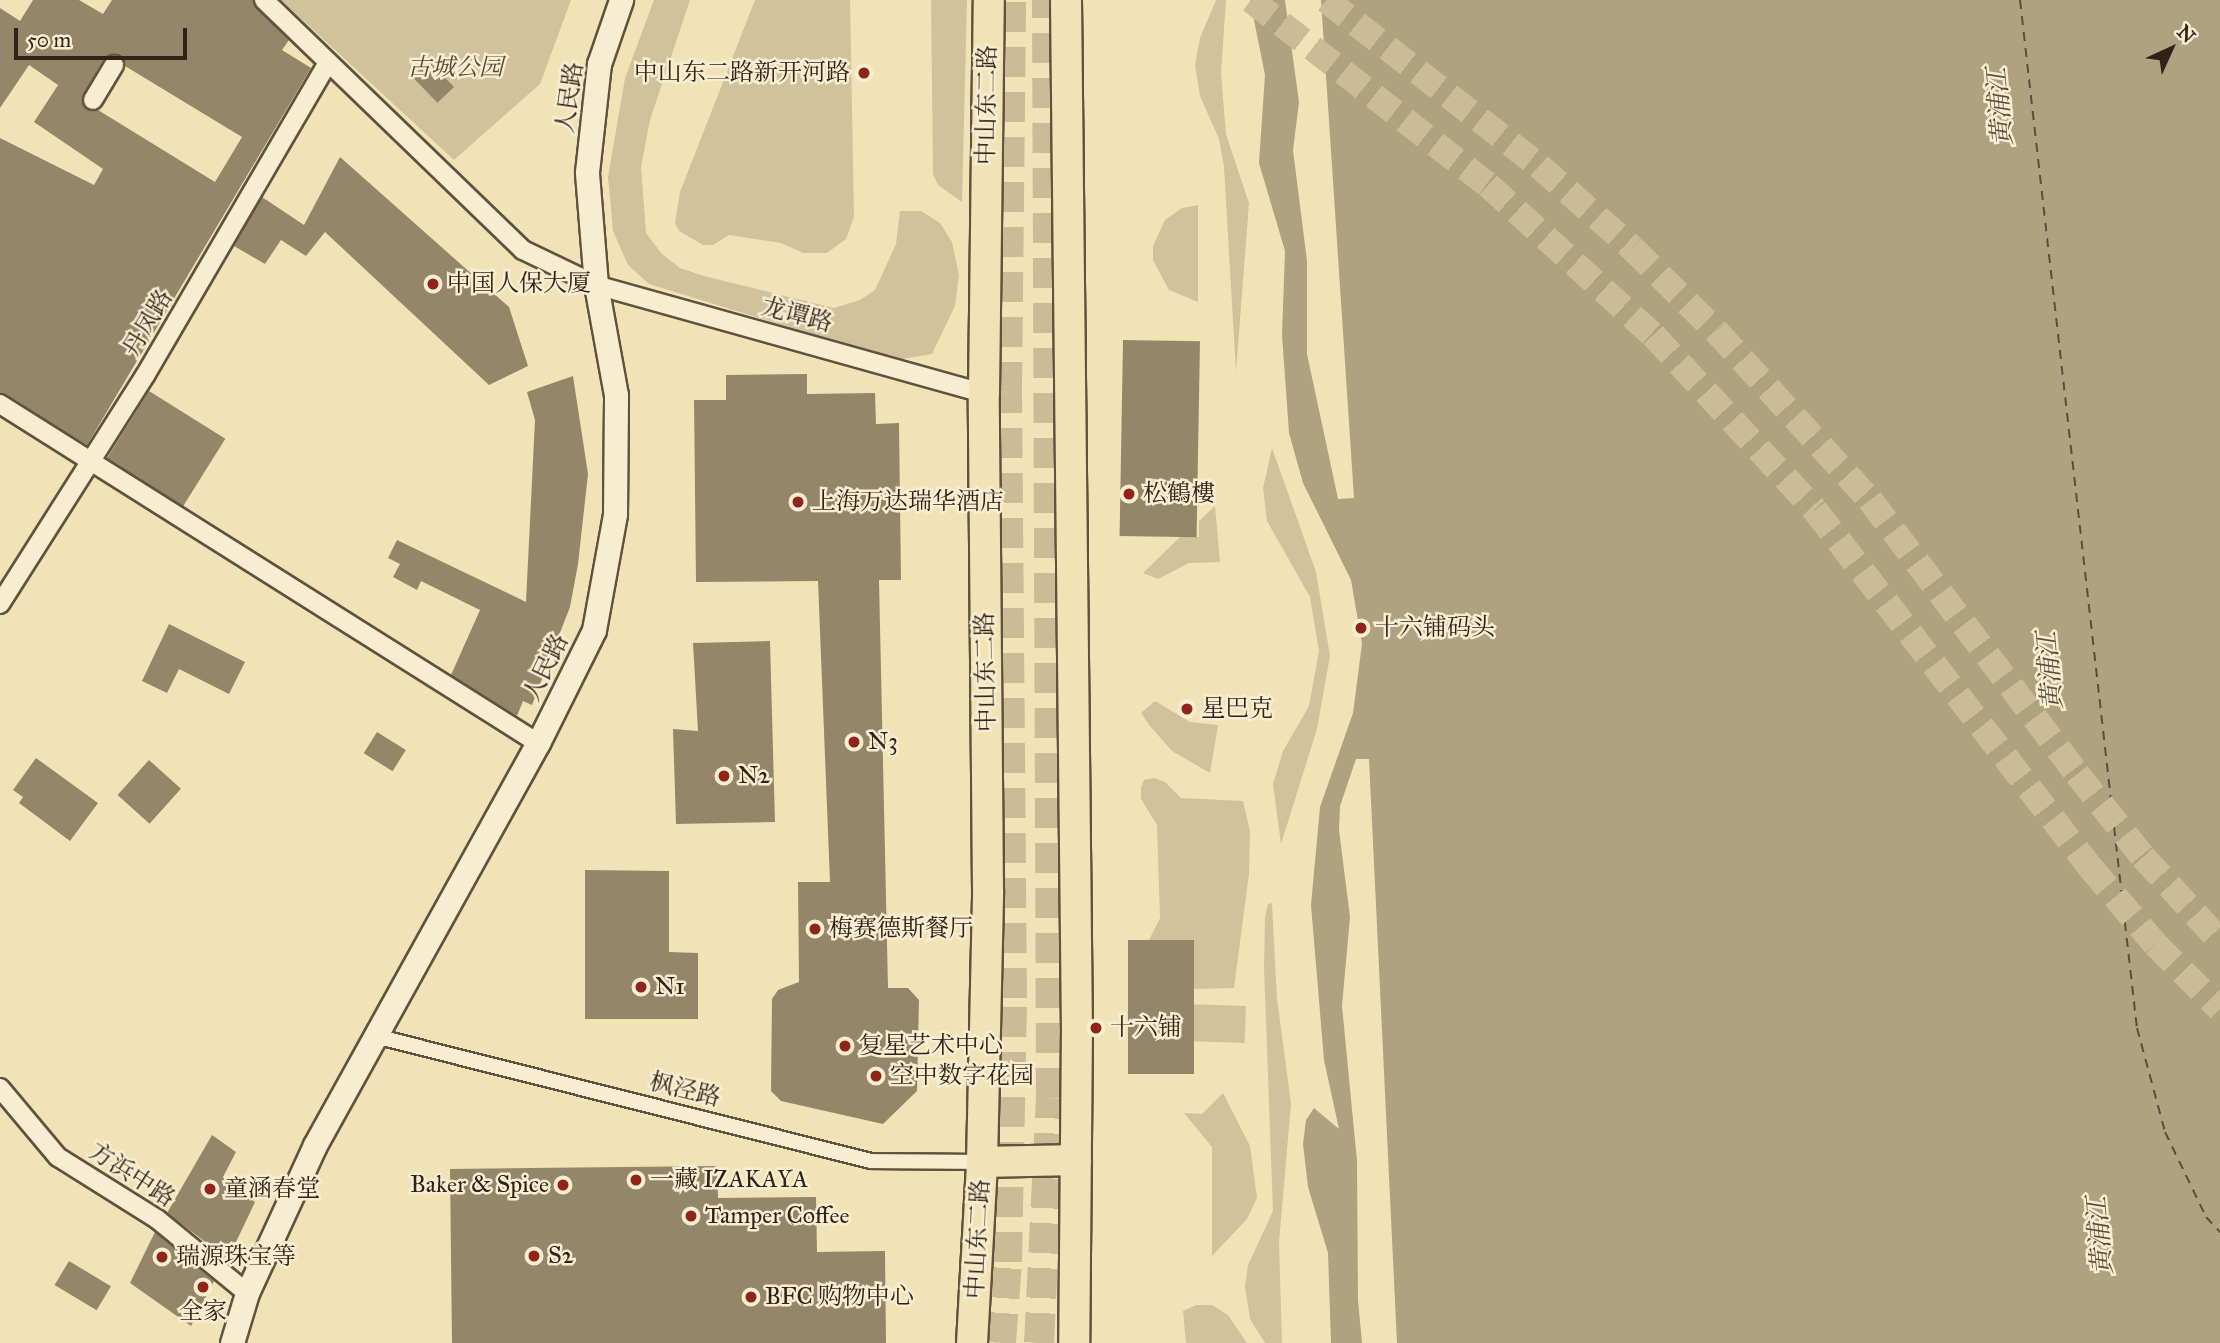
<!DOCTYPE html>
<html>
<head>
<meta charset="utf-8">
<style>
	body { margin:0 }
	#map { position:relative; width:2220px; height:1343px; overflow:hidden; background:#f2e3b7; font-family:"IM FELL Great Primer","Noto Serif SC",serif }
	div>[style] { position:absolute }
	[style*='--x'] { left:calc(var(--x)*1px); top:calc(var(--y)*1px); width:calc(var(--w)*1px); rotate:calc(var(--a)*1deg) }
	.green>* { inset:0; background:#d1c29c; transform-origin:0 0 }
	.water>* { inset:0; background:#b0a181 }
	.pier>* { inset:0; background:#f2e3b7 }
	.ferry>* { height:2px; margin-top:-1px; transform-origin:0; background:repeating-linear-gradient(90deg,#5d4e3c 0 9px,transparent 0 16px) }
	.building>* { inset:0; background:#95866a; transform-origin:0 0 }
	.secondary-tunnel>* { height:26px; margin-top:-13px; transform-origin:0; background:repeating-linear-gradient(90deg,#cbbc97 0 26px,transparent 0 39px) }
	.primary-tunnel>* { height:30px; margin-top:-15px; transform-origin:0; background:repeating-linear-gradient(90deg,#cbbc97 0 30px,transparent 0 45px) }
	.roads { filter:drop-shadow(2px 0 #61523f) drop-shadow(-2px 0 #61523f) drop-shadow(0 2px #61523f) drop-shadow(0 -2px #61523f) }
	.pedestrian>* { height:14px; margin:-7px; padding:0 7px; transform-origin:7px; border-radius:7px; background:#f7edd0 }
	.minor>* { height:18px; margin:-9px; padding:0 9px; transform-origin:9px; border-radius:9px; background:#f7edd0 }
	.tertiary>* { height:23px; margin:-11.5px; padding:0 11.5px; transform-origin:11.5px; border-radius:11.5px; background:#f7edd0 }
	.primary>* { height:30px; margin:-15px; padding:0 15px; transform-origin:15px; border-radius:15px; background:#f2e3b7 }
	.dots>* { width:19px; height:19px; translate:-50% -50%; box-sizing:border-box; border:4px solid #f7edd0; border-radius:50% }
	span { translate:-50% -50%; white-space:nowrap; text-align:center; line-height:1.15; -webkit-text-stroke:5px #f7edd0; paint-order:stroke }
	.park-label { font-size:24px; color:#594a38; font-style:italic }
	.poi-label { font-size:24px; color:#312217 }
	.right { translate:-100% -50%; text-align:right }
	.left { translate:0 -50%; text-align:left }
	.street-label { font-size:24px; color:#312217 }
	.water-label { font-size:26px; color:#5d4e3c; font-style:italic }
	.north { position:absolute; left:2136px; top:14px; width:70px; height:70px; -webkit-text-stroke:5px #f7edd0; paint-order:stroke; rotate:45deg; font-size:19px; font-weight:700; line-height:28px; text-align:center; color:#312217 }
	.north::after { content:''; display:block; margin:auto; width:24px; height:32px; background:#312217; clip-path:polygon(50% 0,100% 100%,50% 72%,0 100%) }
	.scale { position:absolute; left:14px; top:28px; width:173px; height:32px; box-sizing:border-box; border:4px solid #312217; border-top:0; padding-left:9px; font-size:21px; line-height:24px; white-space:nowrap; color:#312217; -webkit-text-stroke:5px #f7edd0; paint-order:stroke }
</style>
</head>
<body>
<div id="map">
	<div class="green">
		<i style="clip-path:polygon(281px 0,571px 0,540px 84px,454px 160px)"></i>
		<i style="clip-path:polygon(654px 0,690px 0,650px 120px,641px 167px,646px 233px,662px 254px,680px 268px,704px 276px,834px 308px,860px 300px,875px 290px,896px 244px,900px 211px,921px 211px,940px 223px,952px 242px,959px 275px,955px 306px,932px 354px,896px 360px,649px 284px,628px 265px,613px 231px,608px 177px,625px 78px)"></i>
		<i style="clip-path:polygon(755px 0,850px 0,854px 217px,846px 239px,827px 253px,803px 253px,781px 243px,729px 235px,713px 245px,703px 245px,679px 231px,675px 223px,680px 192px)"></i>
		<i style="clip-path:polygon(931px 0,967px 0,962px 202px,938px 185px,933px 174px)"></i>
		<i style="clip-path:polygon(1216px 0,1226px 0,1221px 73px,1226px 134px,1249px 203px,1236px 372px,1224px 167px,1219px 139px,1200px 96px,1195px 65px,1200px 38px)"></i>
		<i style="clip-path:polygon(1198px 205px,1198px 302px,1169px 290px,1153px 260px,1153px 246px,1165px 220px,1182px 208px)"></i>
		<i style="clip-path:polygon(1272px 448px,1316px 572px,1330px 656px,1317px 729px,1281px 844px,1273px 784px,1283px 751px,1309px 706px,1319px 651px,1310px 597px,1267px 521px,1263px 488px)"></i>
		<i style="clip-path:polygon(1215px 506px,1220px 562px,1189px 563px,1158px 579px,1143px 573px,1180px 537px,1199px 537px,1199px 521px)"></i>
		<i style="clip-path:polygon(1155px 701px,1190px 722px,1218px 725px,1210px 773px,1172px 751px,1150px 726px,1141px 713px)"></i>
		<i style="clip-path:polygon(1154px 778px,1165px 782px,1181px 798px,1243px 801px,1250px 831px,1249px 874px,1234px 988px,1194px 989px,1194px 940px,1149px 940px,1160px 918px,1157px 825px,1141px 799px,1141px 788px,1144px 780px)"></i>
		<i style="clip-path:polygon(1272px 903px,1277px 998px,1291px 1104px,1279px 1242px,1282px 1343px,1265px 1343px,1250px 1319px,1245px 1287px,1248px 1265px,1273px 1211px,1264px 968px,1265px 917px,1268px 904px)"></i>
		<i style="left:1246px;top:1006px;width:37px;height:52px;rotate:92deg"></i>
		<i style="clip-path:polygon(1223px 1093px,1250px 1146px,1257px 1198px,1247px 1219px,1212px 1256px,1212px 1147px,1184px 1113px,1202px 1114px)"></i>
		<i style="clip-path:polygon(1196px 1305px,1212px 1305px,1228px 1315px,1247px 1343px,1186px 1343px,1183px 1311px)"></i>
	</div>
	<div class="water">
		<i style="clip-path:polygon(1250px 0,2220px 0,2220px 1343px,1331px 1343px,1328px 1253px,1308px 1187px,1303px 1144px,1306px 1120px,1314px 1108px,1339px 1129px,1324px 1060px,1311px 905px,1320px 807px,1353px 713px,1362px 644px,1351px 580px,1303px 483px,1289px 433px,1282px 335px,1285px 251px,1259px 163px,1265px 75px)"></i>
	</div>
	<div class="pier">
		<i style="clip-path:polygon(1285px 0,1321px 0,1354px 498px,1338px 499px,1307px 354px,1307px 261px,1293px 150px,1299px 102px)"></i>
		<i style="clip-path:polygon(1356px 759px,1369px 759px,1397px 1343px,1362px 1343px,1358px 1300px,1357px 1161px,1342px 1006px,1350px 917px,1339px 830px,1340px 806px)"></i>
	</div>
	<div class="ferry">
		<i style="--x:2020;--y:0;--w:1035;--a:83.51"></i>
		<i style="--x:2137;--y:1028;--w:108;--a:74.9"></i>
		<i style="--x:2165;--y:1132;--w:94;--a:64.2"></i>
		<i style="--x:2206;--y:1217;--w:21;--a:47"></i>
	</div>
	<div class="building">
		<i style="clip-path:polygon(evenodd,33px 0,79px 0,103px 14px,112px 0,253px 0,289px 40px,282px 50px,311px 68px,87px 445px,0 393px,0 138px,94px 185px,103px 169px,34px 122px,58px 85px,29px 65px,0 108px,0 8px,20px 21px,33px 0,115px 54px,125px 66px,242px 137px,215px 182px,98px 110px,83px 106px,83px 95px,104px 59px,115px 54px)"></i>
		<i style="left:429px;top:61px;width:36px;height:23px;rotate:46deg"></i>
		<i style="clip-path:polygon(340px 157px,509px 307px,528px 366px,489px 385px,325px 232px,306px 256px,281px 240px,265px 264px,234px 246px,262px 197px,304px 225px)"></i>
		<i style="left:1123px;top:340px;width:77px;height:196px;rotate:1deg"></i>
		<i style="clip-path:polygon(807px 374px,807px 394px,875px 393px,876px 424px,899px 423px,901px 580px,879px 580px,888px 988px,908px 988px,919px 1000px,917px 1091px,883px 1124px,781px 1101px,771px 1091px,772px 999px,778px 990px,799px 982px,798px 882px,830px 882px,818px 581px,696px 582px,694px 400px,726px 400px,726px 375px)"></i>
		<i style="clip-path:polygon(573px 376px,588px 474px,578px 564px,570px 607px,542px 679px,532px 705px,523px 701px,517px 716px,451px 675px,480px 610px,421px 581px,417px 590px,393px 577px,400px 564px,388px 558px,397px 540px,526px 602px,535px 420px,527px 392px)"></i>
		<i style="left:149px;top:391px;width:90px;height:80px;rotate:32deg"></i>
		<i style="clip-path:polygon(169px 624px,245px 662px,229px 694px,179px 669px,167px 693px,142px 681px)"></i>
		<i style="clip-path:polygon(770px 641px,775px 822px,676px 824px,673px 729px,698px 731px,693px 643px)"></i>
		<i style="left:377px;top:732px;width:34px;height:25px;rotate:32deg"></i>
		<i style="clip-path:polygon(36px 758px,98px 803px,70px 841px,19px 803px,23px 797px,13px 790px)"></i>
		<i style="left:149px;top:760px;width:43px;height:47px;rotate:42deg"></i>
		<i style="clip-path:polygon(585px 870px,669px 871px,669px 952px,698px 953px,698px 1019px,585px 1019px)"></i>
		<i style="left:1128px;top:940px;width:66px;height:134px"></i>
		<i style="clip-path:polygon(212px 1135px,236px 1152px,223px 1177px,255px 1202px,228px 1259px,167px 1213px)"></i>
		<i style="clip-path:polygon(717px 1166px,718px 1198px,816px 1197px,817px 1252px,885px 1251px,886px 1343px,452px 1343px,450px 1169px)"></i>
		<i style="clip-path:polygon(155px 1232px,214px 1281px,191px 1326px,130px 1283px)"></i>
		<i style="left:69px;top:1261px;width:49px;height:28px;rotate:31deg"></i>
	</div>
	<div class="secondary-tunnel">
		<i style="--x:1251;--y:0;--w:301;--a:38"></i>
		<i style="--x:1488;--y:185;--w:223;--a:42.3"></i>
		<i style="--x:1653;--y:335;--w:238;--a:47.2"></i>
		<i style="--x:1815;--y:510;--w:451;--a:52.4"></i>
		<i style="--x:2090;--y:867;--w:101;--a:49.8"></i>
		<i style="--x:2155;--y:944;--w:92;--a:45"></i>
		<i style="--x:1326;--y:0;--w:270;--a:37.9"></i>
		<i style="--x:1539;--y:166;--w:124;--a:41.4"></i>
		<i style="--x:1632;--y:248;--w:118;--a:44.7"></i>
		<i style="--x:1716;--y:331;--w:229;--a:47.7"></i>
		<i style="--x:1870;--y:500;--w:343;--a:52.9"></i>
		<i style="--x:2077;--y:774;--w:106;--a:51.5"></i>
		<i style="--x:2143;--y:857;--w:114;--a:47.5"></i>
	</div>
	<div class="primary-tunnel">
		<i style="--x:1001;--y:1343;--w:81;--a:-85.8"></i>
		<i style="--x:1007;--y:1262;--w:264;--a:-88.9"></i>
		<i style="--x:1012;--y:998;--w:606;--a:-90.47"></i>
		<i style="--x:1007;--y:392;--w:392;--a:-89.4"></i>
		<i style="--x:1039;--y:1343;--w:245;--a:-87.2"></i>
		<i style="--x:1051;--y:1098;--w:1098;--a:-90.21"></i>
	</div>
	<div class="roads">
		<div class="pedestrian">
			<i style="--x:379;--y:1037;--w:507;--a:14.15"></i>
			<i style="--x:871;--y:1161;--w:111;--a:0.5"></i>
		</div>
		<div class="minor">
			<i style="--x:264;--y:0;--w:360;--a:44"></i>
			<i style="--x:523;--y:250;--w:81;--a:25.6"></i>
			<i style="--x:596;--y:285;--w:403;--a:15.6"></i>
			<i style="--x:93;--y:100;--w:41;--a:-59"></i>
			<i style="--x:0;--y:404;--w:636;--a:32.22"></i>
			<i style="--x:0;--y:604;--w:272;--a:-57.6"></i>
			<i style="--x:146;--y:374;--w:361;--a:-59.7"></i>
			<i style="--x:0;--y:1088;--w:90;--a:50"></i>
			<i style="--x:58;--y:1157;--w:117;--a:32.1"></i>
			<i style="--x:157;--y:1219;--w:117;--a:39.4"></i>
		</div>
		<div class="tertiary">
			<i style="--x:232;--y:1343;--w:52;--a:-73.3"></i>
			<i style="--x:247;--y:1293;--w:163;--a:-65.3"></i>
			<i style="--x:315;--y:1145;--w:460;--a:-61"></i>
			<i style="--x:538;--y:743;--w:126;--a:-63.6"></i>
			<i style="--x:594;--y:630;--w:118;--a:-79.7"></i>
			<i style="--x:615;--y:514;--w:119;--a:-89.5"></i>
			<i style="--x:616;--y:395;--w:112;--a:-100.3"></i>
			<i style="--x:596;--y:285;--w:113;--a:-94.6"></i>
			<i style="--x:587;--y:172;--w:109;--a:-83.7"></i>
			<i style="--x:599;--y:64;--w:68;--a:-71"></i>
		</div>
		<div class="primary">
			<i style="--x:1066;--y:0;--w:1027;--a:89.39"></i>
			<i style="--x:1077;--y:1027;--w:316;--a:90.5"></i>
			<i style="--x:982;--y:1162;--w:94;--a:-1.2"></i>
			<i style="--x:972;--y:1343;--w:181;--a:-86.8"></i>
			<i style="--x:982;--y:1162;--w:272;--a:-88.7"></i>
			<i style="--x:988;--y:890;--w:497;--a:-90.5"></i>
			<i style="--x:984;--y:393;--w:393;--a:-89.3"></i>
		</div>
	</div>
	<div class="dots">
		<i style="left:864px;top:73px;background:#8f2418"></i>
		<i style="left:433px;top:284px;background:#8f2418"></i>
		<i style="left:1129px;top:494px;background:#8f2418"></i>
		<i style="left:798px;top:502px;background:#8f2418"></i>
		<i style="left:1361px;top:628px;background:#8f2418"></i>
		<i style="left:1187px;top:709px;background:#8f2418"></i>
		<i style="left:854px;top:742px;background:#8f2418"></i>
		<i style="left:724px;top:776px;background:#8f2418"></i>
		<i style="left:815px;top:929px;background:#8f2418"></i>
		<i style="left:641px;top:987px;background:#8f2418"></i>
		<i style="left:1096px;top:1028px;background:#8f2418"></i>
		<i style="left:845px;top:1046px;background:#8f2418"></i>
		<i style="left:876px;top:1076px;background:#8f2418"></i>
		<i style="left:636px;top:1180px;background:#8f2418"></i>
		<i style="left:563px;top:1185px;background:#8f2418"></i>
		<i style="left:210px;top:1189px;background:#8f2418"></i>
		<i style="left:691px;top:1216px;background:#8f2418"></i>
		<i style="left:534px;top:1256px;background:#8f2418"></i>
		<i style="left:162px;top:1257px;background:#8f2418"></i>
		<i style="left:203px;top:1287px;background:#8f2418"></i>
		<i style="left:751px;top:1297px;background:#8f2418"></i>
	</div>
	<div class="park-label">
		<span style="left:455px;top:68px">古城公园</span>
	</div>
	<div class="poi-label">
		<span class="right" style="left:850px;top:73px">中山东二路新开河路</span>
		<span class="left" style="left:447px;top:284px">中国人保大厦</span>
		<span class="left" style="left:1143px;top:494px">松鶴樓</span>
		<span class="left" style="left:812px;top:502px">上海万达瑞华酒店</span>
		<span class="left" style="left:1375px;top:628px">十六铺码头</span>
		<span class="left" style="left:1201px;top:709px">星巴克</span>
		<span class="left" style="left:868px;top:742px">N3</span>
		<span class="left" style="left:738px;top:776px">N2</span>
		<span class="left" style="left:829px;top:929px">梅赛德斯餐厅</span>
		<span class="left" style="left:655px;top:987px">N1</span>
		<span class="left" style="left:1110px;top:1028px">十六铺</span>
		<span class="left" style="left:859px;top:1046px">复星艺术中心</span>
		<span class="left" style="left:890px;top:1076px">空中数字花园</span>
		<span class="left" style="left:650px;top:1180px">一藏 IZAKAYA</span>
		<span class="right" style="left:549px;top:1185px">Baker &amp; Spice</span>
		<span class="left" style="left:224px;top:1189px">童涵春堂</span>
		<span class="left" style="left:705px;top:1216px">Tamper Coffee</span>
		<span class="left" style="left:548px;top:1256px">S2</span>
		<span class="left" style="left:176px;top:1257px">瑞源珠宝等</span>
		<span class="left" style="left:765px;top:1297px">BFC 购物中心</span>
		<span style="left:203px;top:1312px">全家</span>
	</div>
	<div class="street-label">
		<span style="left:570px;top:98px;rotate:-82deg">人民路</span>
		<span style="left:987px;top:105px;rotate:-89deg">中山东二路</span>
		<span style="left:797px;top:315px;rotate:15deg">龙谭路</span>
		<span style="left:148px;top:323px;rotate:-59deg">丹凤路</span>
		<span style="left:546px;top:668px;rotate:-64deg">人民路</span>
		<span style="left:986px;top:672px;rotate:-91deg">中山东二路</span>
		<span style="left:685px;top:1090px;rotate:14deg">枫泾路</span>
		<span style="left:132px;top:1175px;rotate:33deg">方浜中路</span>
		<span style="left:978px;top:1239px;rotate:-87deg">中山东二路</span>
	</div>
	<div class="water-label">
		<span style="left:2000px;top:107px;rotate:-95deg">黄浦江</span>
		<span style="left:2050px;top:671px;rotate:-95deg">黄浦江</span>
		<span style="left:2100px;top:1236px;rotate:-95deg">黄浦江</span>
	</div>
	<div class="north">N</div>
	<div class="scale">50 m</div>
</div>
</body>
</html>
